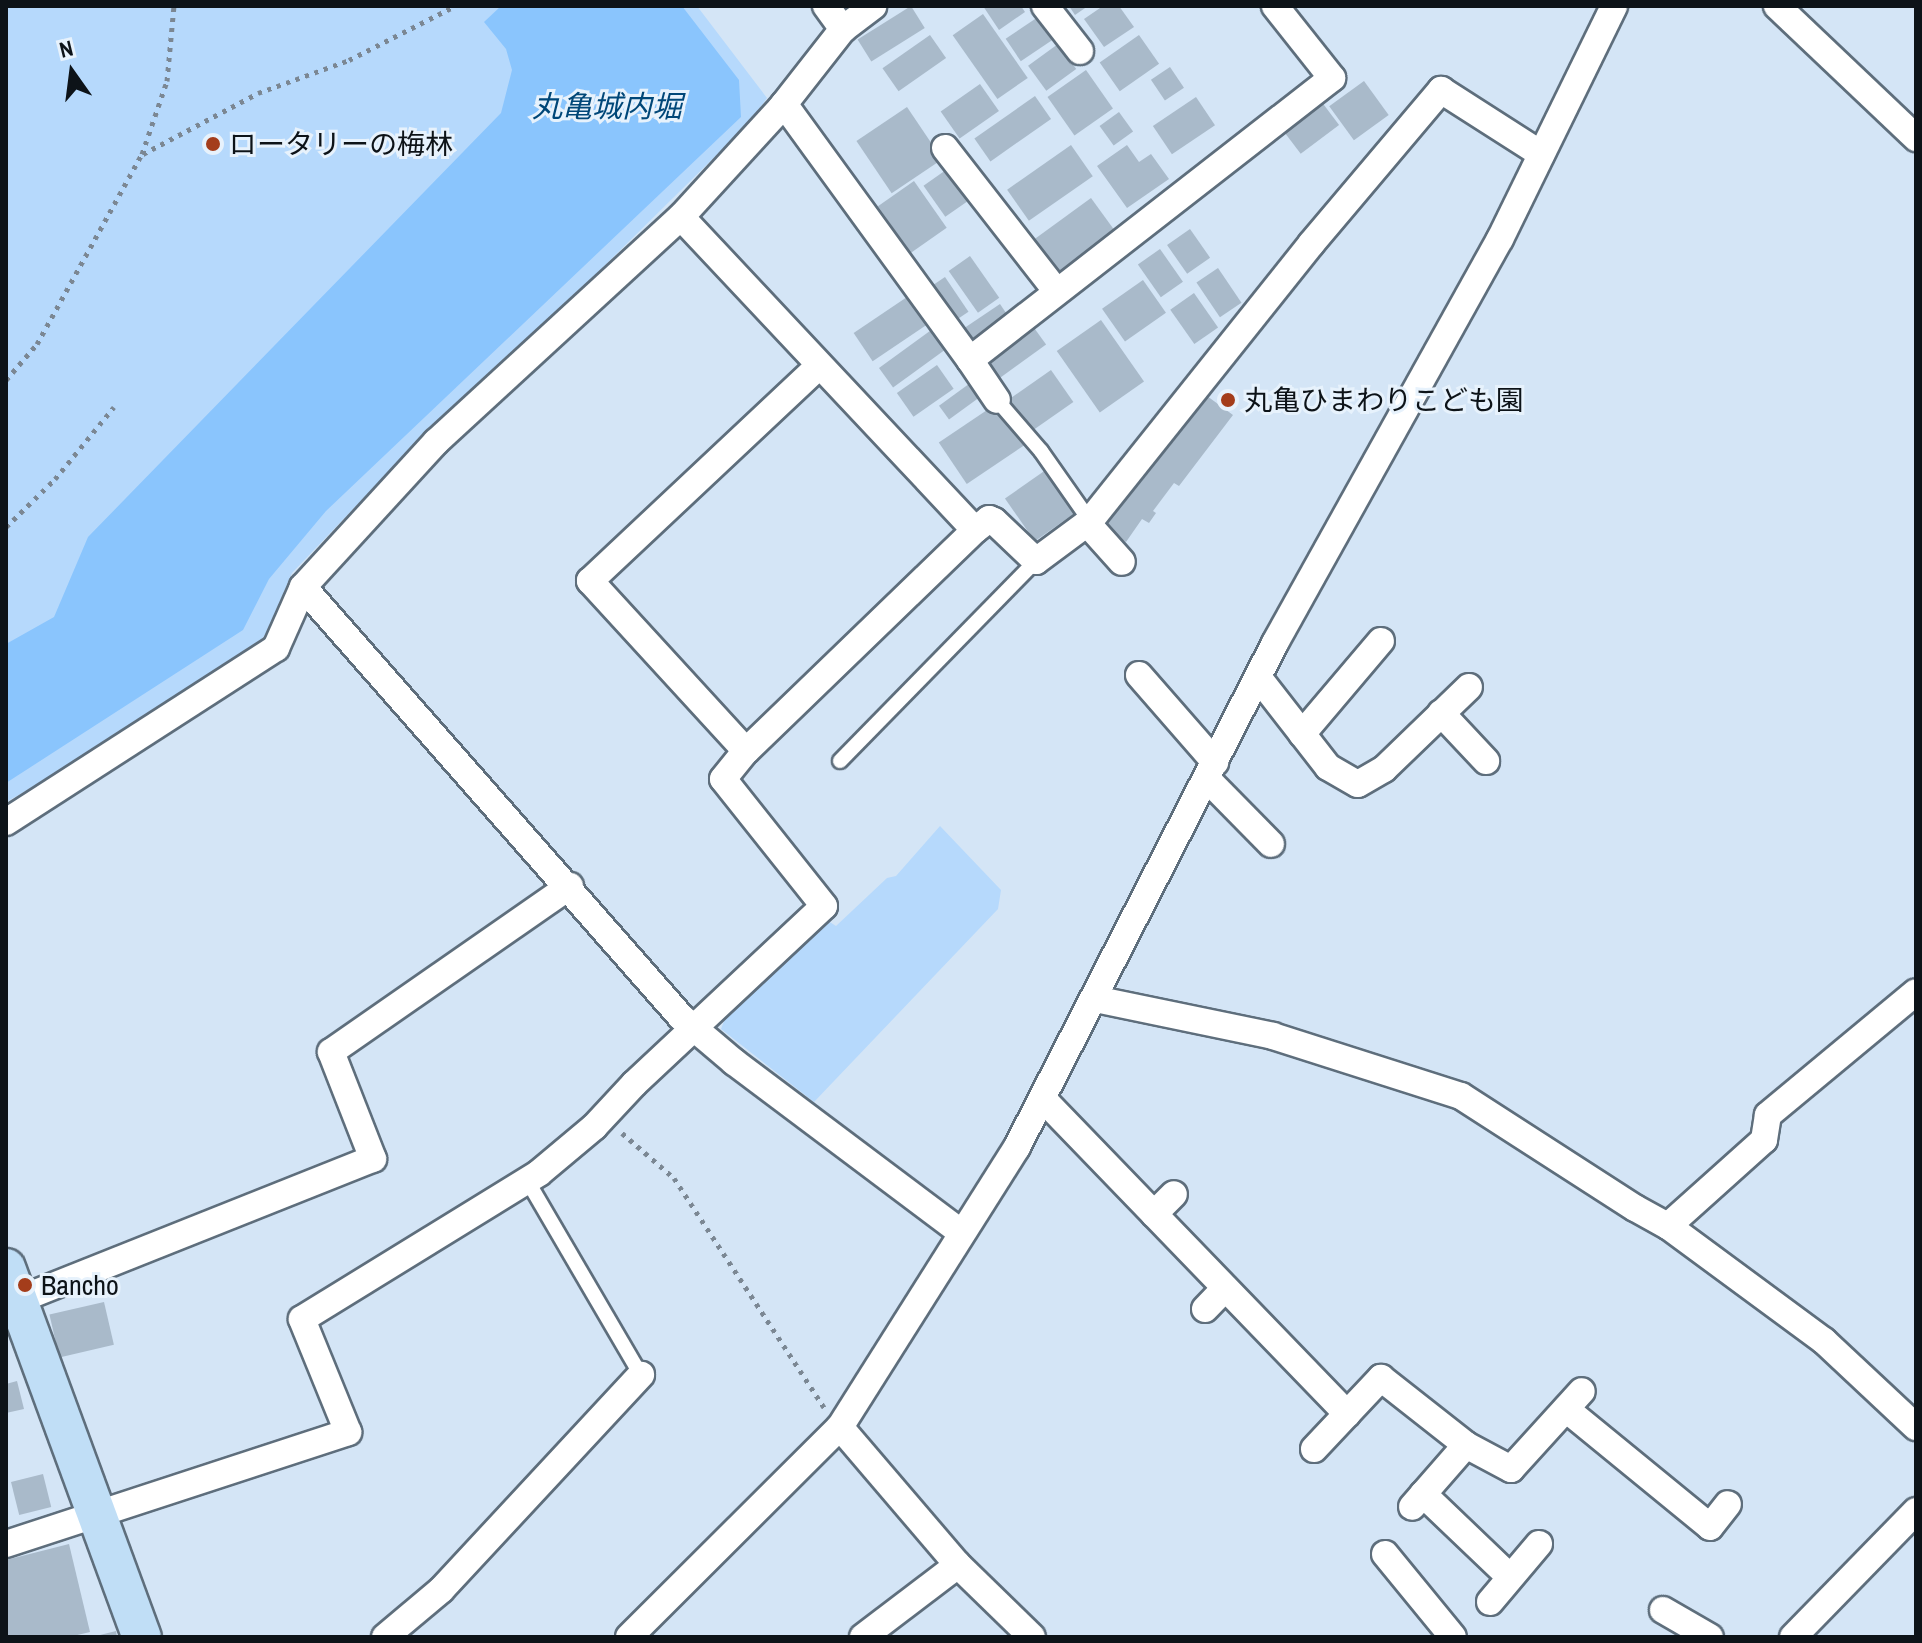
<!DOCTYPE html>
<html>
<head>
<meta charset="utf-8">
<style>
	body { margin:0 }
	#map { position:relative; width:1922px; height:1643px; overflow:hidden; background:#d4e5f6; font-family:"Archivo Narrow","Noto Sans JP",sans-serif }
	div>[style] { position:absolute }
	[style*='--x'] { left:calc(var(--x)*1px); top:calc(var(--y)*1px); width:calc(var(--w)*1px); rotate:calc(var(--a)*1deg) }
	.green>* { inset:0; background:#b6d9fc }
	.water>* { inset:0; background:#8ac5fd }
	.building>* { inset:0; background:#a9baca; transform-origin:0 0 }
	.path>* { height:5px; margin-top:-2.5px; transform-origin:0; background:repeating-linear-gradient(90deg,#7b8793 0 4px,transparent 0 10px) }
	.roads { filter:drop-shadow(2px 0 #5e6e7c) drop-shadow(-2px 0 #5e6e7c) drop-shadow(0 2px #5e6e7c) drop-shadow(0 -2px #5e6e7c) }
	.lane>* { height:14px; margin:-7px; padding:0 7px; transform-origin:7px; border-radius:7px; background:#fff }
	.street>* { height:26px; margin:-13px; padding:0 13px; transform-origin:13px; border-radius:13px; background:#fff }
	.secondary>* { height:38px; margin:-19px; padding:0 19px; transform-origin:19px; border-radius:19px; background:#c0def6 }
	.dots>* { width:22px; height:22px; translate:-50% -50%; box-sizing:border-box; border:4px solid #e7f2fc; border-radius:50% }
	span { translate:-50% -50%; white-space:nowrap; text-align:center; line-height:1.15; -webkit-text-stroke:6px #e7f2fc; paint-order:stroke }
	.poi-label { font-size:28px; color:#0d1318 }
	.left { translate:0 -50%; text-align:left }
	.water-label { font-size:30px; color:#004778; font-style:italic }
	.frame { position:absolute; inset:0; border:8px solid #0d1318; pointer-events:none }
	.north { position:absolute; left:32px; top:32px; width:80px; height:80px; -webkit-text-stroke:6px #e7f2fc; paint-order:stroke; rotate:346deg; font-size:22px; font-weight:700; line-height:32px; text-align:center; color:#0d1318 }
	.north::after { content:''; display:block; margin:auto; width:28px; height:36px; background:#0d1318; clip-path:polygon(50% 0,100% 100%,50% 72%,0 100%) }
</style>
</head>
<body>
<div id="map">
	<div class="green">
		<i style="clip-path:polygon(6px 6px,697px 6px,767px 98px,751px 121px,596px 274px,416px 443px,292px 573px,268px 632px,249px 652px,78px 762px,6px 802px)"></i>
		<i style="clip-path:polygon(940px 826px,1001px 890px,998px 909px,814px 1102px,721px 1029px,726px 1016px,825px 919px,836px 926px,887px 878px,896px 876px)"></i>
	</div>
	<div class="water">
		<i style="clip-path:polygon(501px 6px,682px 6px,739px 80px,741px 117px,326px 511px,269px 579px,243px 630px,6px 783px,6px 644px,54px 617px,88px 537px,501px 113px,512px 70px,506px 49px,484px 22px)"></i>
	</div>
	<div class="building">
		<i style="left:911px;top:6px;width:26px;height:63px;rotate:58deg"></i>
		<i style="clip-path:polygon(983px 6px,1021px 6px,1025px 12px,999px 30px)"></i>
		<i style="clip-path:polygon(1069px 6px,1088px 6px,1075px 15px)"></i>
		<i style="clip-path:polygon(1103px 6px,1119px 6px,1134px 27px,1104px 47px,1084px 19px)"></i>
		<i style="left:983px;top:14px;width:78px;height:37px;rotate:55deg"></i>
		<i style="left:1038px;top:17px;width:27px;height:39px;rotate:56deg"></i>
		<i style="left:930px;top:35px;width:28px;height:58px;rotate:55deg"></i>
		<i style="left:1139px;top:35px;width:35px;height:48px;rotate:55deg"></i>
		<i style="left:1058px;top:44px;width:31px;height:37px;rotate:54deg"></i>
		<i style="left:1170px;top:67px;width:25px;height:23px;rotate:56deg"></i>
		<i style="left:1086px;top:70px;width:47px;height:47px;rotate:55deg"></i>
		<i style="left:1364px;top:81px;width:42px;height:43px;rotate:54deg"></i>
		<i style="left:980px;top:84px;width:33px;height:48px;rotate:55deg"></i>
		<i style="left:1035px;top:96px;width:28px;height:74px;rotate:55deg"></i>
		<i style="left:1196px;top:97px;width:34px;height:52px;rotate:56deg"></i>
		<i style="left:1321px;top:101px;width:30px;height:48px;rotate:53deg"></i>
		<i style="left:907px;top:107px;width:63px;height:61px;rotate:56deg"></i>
		<i style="left:1119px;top:112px;width:24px;height:24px;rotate:54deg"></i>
		<i style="left:1071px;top:145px;width:38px;height:78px;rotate:55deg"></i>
		<i style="clip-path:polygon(1127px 145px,1139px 162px,1151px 154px,1169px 179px,1127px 208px,1097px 166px)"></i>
		<i style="left:953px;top:165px;width:38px;height:36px;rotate:55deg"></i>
		<i style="left:914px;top:181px;width:57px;height:44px;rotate:55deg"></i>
		<i style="left:1091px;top:198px;width:43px;height:70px;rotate:54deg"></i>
		<i style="left:1190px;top:229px;width:35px;height:28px;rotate:55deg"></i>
		<i style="left:1160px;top:249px;width:40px;height:27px;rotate:55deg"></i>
		<i style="left:970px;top:256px;width:51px;height:26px;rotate:55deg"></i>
		<i style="left:1218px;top:268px;width:42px;height:26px;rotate:56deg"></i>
		<i style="left:945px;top:277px;width:42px;height:22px;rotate:56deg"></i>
		<i style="left:1143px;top:280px;width:40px;height:50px;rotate:55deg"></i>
		<i style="left:1194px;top:293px;width:42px;height:29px;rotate:55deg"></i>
		<i style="left:910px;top:295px;width:34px;height:68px;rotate:56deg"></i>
		<i style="left:1000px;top:304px;width:25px;height:47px;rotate:56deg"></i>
		<i style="left:1101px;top:320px;width:75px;height:54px;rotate:55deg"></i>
		<i style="left:1032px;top:325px;width:24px;height:67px;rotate:54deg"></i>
		<i style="left:934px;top:328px;width:24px;height:68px;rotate:54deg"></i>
		<i style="left:937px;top:365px;width:29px;height:49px;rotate:55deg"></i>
		<i style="left:1051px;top:370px;width:39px;height:52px;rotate:55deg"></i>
		<i style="left:973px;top:381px;width:17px;height:42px;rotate:54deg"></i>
		<i style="clip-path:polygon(1207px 396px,1233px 415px,1179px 486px,1174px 483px,1153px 511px,1156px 513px,1149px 523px,1142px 519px,1126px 542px,1106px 528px,1107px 519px)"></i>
		<i style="left:996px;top:404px;width:50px;height:69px;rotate:56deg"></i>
		<i style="left:1050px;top:467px;width:52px;height:55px;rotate:55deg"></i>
		<i style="left:104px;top:1302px;width:44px;height:56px;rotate:77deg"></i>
		<i style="clip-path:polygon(17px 1381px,24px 1409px,6px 1413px,6px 1384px)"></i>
		<i style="left:43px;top:1474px;width:34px;height:33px;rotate:76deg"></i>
		<i style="clip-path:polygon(69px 1544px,90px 1632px,69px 1637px,7px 1637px,6px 1560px)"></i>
		<i style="clip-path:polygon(116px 1631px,117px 1637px,96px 1637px,96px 1636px)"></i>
	</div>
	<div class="path">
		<i style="--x:143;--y:154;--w:130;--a:-27.9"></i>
		<i style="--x:258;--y:93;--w:97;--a:-19.9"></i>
		<i style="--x:349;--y:60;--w:119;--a:-27"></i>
		<i style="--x:6;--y:380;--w:48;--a:-49.3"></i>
		<i style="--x:37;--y:344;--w:217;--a:-61.1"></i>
		<i style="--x:142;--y:154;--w:77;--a:-71.1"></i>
		<i style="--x:167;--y:81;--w:75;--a:-84.7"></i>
		<i style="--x:6;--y:527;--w:69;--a:-44.4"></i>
		<i style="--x:55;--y:479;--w:93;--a:-50.7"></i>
		<i style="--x:622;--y:1133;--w:69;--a:40.9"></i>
		<i style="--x:674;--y:1178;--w:274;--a:56.8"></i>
	</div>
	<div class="roads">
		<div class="lane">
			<i style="--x:997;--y:400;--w:67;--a:49.2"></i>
			<i style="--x:1041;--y:451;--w:85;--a:55"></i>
			<i style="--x:840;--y:761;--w:280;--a:-45.6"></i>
			<i style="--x:527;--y:1180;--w:226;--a:59.7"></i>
		</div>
		<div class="street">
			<i style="--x:826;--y:6;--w:29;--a:54"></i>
			<i style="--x:1045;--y:6;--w:57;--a:52.1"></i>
			<i style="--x:1777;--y:6;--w:192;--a:43.5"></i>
			<i style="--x:784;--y:104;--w:316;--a:54"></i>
			<i style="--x:970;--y:360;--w:459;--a:-37.9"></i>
			<i style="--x:1332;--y:78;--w:92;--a:-128.4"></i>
			<i style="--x:945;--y:148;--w:182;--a:52.1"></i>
			<i style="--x:681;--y:217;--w:429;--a:46.8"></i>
			<i style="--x:975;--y:530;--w:318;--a:136"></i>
			<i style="--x:970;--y:360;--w:48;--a:56"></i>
			<i style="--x:1087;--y:523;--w:52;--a:48.1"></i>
			<i style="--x:975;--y:530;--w:18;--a:-38"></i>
			<i style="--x:989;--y:519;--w:5;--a:22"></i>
			<i style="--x:994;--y:521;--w:58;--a:43.6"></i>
			<i style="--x:1036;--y:561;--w:67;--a:-36.5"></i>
			<i style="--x:1090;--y:521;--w:354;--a:-51.4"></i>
			<i style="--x:1311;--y:244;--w:202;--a:-49.8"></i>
			<i style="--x:1441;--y:90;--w:119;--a:32.6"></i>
			<i style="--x:303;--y:587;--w:573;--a:48.68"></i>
			<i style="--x:681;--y:1017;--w:70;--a:40.3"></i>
			<i style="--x:734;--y:1062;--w:285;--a:36.9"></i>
			<i style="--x:1139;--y:675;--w:116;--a:48.9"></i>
			<i style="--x:1258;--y:677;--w:114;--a:52.1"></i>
			<i style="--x:1328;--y:767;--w:34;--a:30"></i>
			<i style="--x:1358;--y:784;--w:30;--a:-30"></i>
			<i style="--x:1384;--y:769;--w:118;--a:-44"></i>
			<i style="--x:1441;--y:713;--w:66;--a:46.8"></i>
			<i style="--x:1302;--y:734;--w:122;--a:-49.7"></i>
			<i style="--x:1207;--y:779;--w:91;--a:45.4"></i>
			<i style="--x:6;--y:822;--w:321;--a:-32.8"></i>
			<i style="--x:276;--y:648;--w:67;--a:-66.1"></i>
			<i style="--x:303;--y:587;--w:197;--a:-47.5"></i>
			<i style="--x:436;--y:442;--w:333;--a:-42.6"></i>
			<i style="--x:681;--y:217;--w:148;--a:-47.5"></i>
			<i style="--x:781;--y:108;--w:100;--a:-51.9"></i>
			<i style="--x:843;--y:29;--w:38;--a:-37"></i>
			<i style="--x:1095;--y:999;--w:182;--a:11.7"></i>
			<i style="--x:1273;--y:1036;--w:197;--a:17.7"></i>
			<i style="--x:1461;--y:1096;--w:207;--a:32.8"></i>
			<i style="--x:1635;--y:1208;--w:38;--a:29"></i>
			<i style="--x:1668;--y:1226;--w:194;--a:36.4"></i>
			<i style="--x:1824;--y:1341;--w:126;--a:43.1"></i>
			<i style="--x:1043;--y:1099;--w:438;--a:46"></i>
			<i style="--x:1154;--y:1214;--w:28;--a:-45"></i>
			<i style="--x:1668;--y:1226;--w:129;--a:-41.9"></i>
			<i style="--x:1764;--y:1140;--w:25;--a:-81"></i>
			<i style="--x:1768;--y:1115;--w:192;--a:-39.7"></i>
			<i style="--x:18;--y:1300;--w:382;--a:-21.7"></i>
			<i style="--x:373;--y:1159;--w:115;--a:-111.4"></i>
			<i style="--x:331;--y:1052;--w:291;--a:-34.8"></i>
			<i style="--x:1205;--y:1309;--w:29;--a:-46"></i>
			<i style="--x:1566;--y:1409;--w:186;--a:39.3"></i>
			<i style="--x:1710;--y:1527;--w:29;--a:-52"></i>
			<i style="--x:840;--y:1427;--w:182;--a:49.5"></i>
			<i style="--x:958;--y:1565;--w:103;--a:44.2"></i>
			<i style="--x:1466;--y:1445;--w:51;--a:28.1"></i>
			<i style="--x:1511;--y:1469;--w:105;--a:-47.7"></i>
			<i style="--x:1314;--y:1449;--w:98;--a:-46.7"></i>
			<i style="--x:1381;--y:1378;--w:108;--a:38.2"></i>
			<i style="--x:1466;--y:1445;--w:82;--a:131.1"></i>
			<i style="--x:1423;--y:1494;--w:120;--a:43.7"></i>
			<i style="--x:6;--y:1544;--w:360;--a:-18.1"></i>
			<i style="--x:348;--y:1432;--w:122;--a:-112.2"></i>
			<i style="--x:302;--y:1319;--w:278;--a:-31.6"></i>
			<i style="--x:539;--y:1173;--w:72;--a:-39.9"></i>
			<i style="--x:594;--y:1127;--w:59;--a:-47.1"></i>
			<i style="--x:634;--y:1084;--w:260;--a:-43.1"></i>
			<i style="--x:824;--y:906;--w:162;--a:-128.5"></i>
			<i style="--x:723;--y:779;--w:36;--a:-51"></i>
			<i style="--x:746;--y:751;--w:231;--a:-132.5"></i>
			<i style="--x:590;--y:581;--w:314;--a:-43.2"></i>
			<i style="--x:1385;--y:1554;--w:107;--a:50.7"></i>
			<i style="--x:1490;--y:1602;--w:76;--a:-49.8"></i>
			<i style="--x:1663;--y:1610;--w:54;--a:29.9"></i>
			<i style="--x:385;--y:1637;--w:73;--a:-40"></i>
			<i style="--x:441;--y:1590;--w:294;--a:-47.1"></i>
			<i style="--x:629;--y:1637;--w:298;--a:-44.9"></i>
			<i style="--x:840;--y:1427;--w:331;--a:-57.7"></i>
			<i style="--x:1017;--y:1147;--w:566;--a:-62.89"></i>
			<i style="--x:1275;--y:643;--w:462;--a:-60.9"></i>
			<i style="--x:1500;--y:239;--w:259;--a:-63.9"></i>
			<i style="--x:863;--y:1637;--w:119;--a:-37.2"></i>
			<i style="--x:1793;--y:1637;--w:176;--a:-45.7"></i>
		</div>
		<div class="secondary">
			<i style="--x:6;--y:1268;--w:393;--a:69.8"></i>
		</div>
	</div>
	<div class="dots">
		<i style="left:213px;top:144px;background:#a43d1b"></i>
		<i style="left:1228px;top:400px;background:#a43d1b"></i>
		<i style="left:25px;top:1285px;background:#a43d1b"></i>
	</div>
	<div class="poi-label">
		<span class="left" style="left:229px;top:144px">ロータリーの梅林</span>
		<span class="left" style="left:1244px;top:400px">丸亀ひまわりこども園</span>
		<span class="left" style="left:41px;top:1285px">Bancho</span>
	</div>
	<div class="water-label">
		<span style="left:607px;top:106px">丸亀城内堀</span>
	</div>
	<div class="frame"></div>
	<div class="north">N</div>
</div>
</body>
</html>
